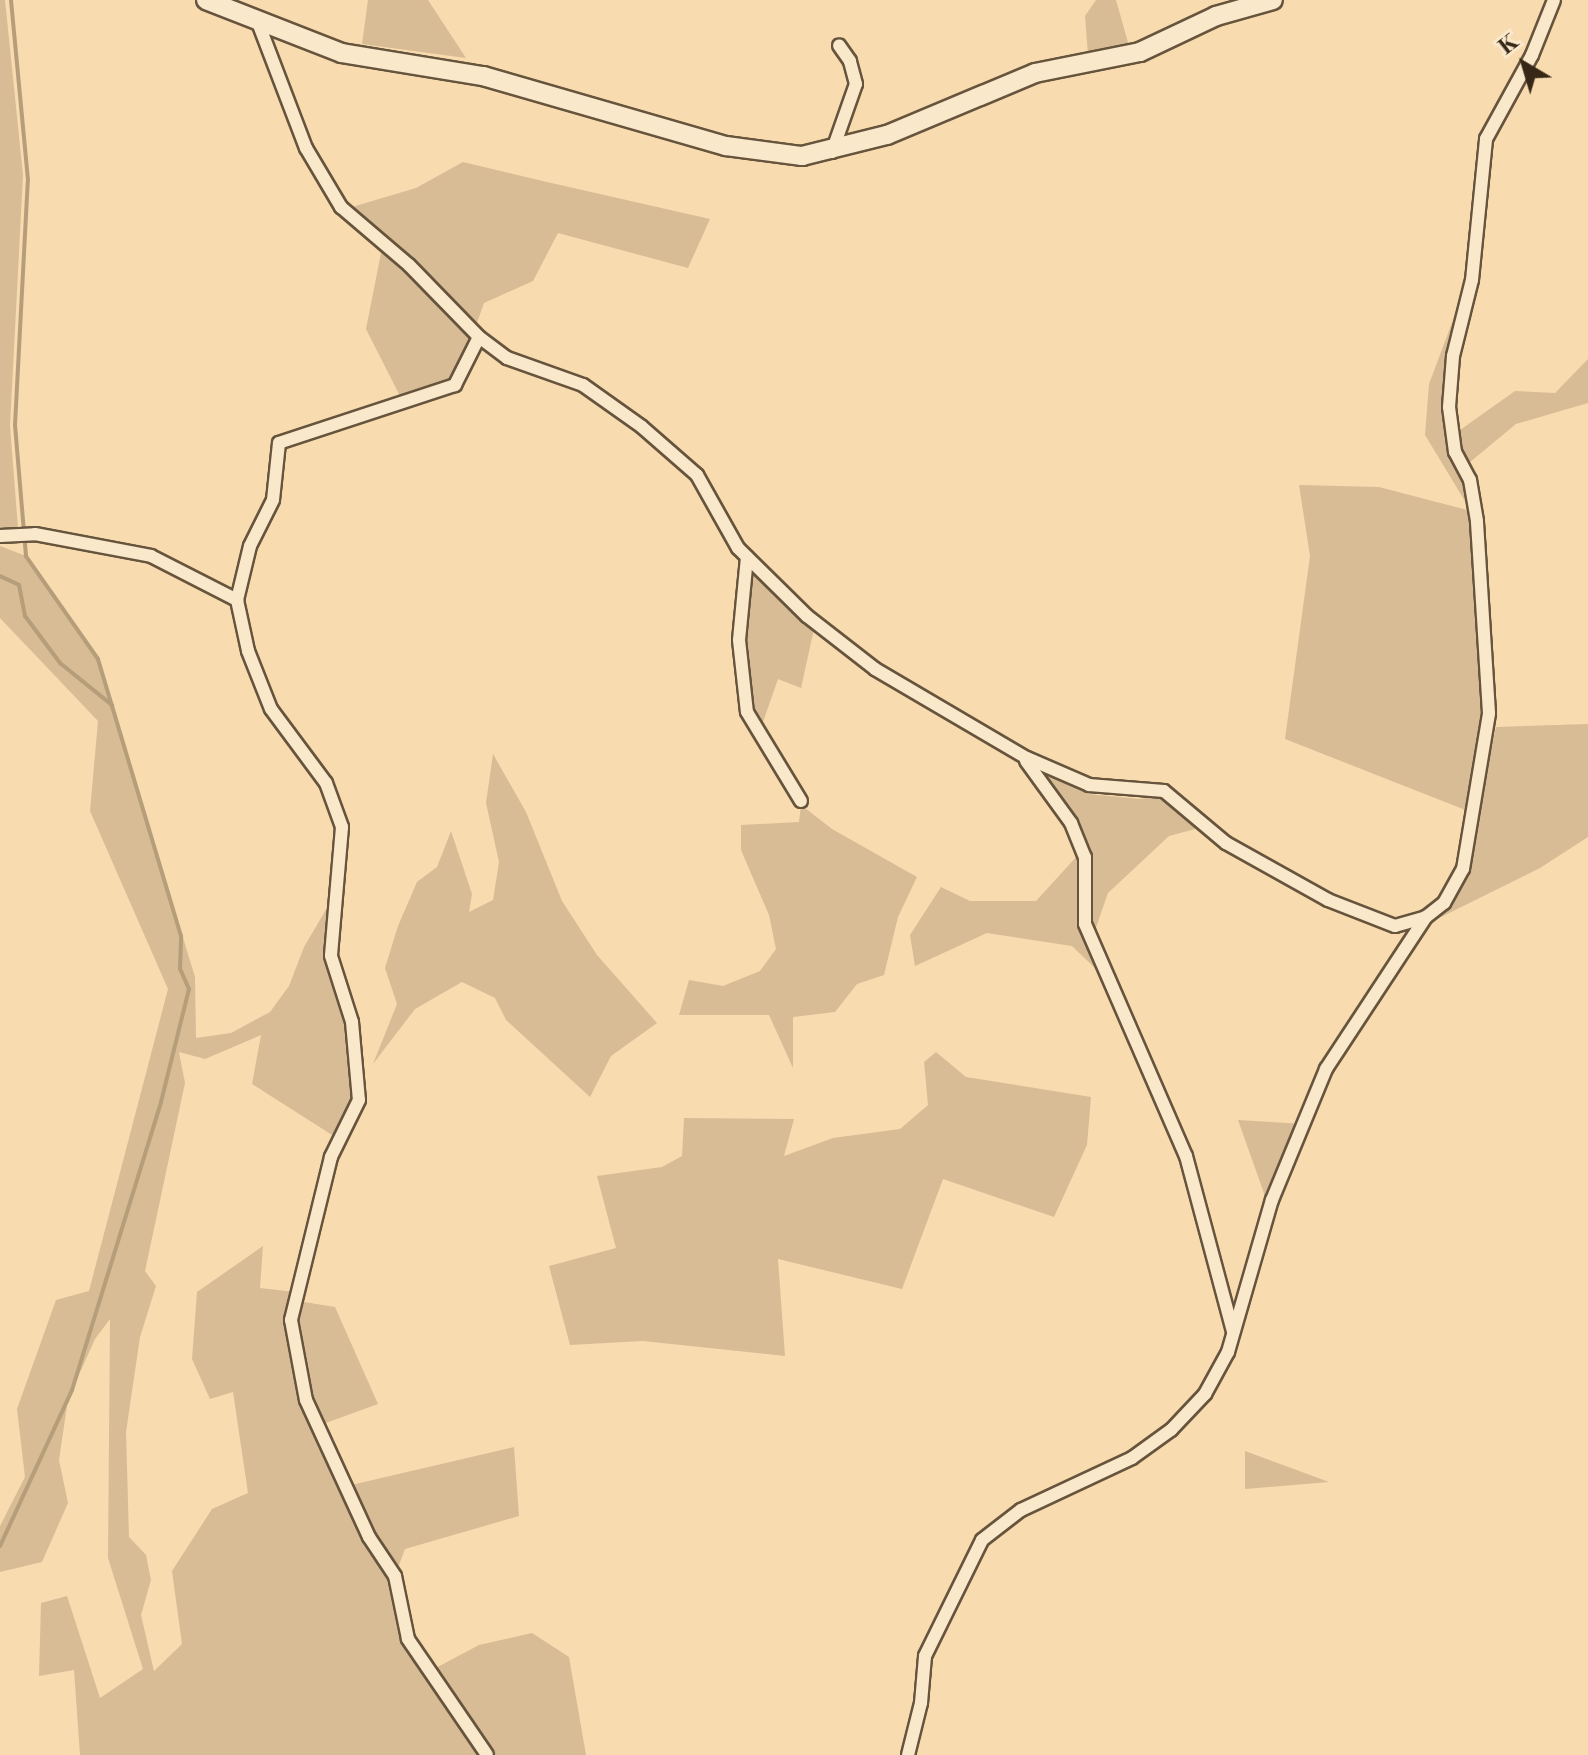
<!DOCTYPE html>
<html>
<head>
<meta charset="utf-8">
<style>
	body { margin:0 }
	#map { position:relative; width:1588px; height:1755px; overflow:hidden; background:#f8dbaf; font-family:"Libre Bodoni",serif }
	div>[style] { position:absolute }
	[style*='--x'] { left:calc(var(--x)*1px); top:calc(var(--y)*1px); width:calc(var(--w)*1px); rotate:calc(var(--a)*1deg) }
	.green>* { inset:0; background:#d7bc95 }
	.stream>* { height:4px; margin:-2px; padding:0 2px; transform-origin:2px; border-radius:2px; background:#b69e7b }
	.roads { filter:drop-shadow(2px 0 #67543d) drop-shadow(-2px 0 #67543d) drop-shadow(0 2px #67543d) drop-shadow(0 -2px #67543d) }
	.street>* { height:12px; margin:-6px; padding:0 6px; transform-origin:6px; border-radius:6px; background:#fae8cb }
	.secondary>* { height:18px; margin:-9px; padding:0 9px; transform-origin:9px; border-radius:9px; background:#fae8cb }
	span { translate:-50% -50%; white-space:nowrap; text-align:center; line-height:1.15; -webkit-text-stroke:6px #fae8cb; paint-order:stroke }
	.north { position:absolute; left:1484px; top:24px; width:80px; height:80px; -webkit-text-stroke:6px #fae8cb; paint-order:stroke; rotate:322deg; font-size:22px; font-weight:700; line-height:32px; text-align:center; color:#372717 }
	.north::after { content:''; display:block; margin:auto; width:28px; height:36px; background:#372717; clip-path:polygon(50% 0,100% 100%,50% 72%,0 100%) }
</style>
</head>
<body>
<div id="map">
	<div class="green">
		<i style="clip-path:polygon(0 0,5px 0,23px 175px,10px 426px,18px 528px,0 529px)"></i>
		<i style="clip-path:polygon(368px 0,428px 0,466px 58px,362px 44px)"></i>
		<i style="clip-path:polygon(1096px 0,1116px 0,1129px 46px,1088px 55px,1085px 16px)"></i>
		<i style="clip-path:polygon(463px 162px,547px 182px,710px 219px,688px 268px,558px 233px,533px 281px,484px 303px,455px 385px,403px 402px,366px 329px,381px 253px,352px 207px,416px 188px)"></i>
		<i style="clip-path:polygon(1456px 312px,1443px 410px,1472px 512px,1483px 714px,1468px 811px,1285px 739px,1310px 556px,1299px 485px,1379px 487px,1471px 511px,1425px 435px,1429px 384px)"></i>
		<i style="clip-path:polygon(1588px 359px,1588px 403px,1516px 424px,1470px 462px,1461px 449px,1460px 430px,1515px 391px,1555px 393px)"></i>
		<i style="clip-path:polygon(0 546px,26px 556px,98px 659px,195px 977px,196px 1038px,231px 1033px,270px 1012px,289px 986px,304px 947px,337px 891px,331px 956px,352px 1022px,359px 1100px,340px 1140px,252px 1084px,261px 1035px,205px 1059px,179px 1052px,185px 1083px,145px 1271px,156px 1286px,140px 1337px,126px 1432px,129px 1537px,146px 1555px,151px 1580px,141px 1615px,154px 1671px,182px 1644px,172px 1571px,212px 1509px,248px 1493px,233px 1392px,210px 1399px,192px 1359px,197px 1292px,263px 1246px,260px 1288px,295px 1292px,284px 1320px,301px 1407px,364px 1538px,347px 1486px,514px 1447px,519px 1516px,405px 1549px,395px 1576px,408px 1639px,430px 1671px,479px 1645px,532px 1633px,569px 1657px,586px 1755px,80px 1755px,74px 1670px,39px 1676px,41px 1603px,67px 1596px,100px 1698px,143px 1669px,108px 1558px,110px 1319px,95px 1339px,68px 1399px,59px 1460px,68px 1503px,42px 1562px,0 1572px,0 1526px,25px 1477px,17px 1409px,56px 1300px,89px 1291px,168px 989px,90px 811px,98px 721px,0 618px)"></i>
		<i style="clip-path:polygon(752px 569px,814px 629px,801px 688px,778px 679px,762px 725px,754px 709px,746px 641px)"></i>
		<i style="clip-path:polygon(1588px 724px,1588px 837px,1540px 868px,1435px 920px,1467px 869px,1496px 727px)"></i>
		<i style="clip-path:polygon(493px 754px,526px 812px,562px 901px,597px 955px,657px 1023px,611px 1056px,590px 1097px,506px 1020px,495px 998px,462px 982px,415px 1009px,373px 1064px,397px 1004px,385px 968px,398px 926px,417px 882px,437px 867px,451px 831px,472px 894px,469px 912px,493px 900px,499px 862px,486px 803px)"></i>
		<i style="clip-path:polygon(1046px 773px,1088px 794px,1140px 799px,1162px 796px,1203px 827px,1169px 836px,1108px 893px,1094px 933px,1074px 820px)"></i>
		<i style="clip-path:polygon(801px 805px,832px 829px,917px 877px,898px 917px,884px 975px,857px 984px,835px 1012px,793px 1017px,793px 1068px,769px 1015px,679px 1015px,689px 980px,723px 986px,760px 971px,776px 949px,769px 915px,741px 850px,741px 825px,799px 822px)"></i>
		<i style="clip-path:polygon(1078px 855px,1080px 926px,1098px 971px,1072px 946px,987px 933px,915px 966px,910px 935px,941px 887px,970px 901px,1036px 901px)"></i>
		<i style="clip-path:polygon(936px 1052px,966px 1077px,1091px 1097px,1087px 1145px,1054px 1217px,943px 1179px,902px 1289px,778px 1259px,785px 1356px,643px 1341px,570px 1345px,549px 1266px,616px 1248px,597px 1176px,662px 1167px,682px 1156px,684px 1118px,794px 1119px,784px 1156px,833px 1138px,900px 1129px,928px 1105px,924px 1062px)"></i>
		<i style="clip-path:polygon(1238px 1120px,1306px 1124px,1270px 1210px)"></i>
		<i style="clip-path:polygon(304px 1302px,335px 1307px,378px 1404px,323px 1424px,311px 1397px,297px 1323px)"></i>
		<i style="clip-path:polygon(1245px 1451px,1329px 1482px,1245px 1489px)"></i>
	</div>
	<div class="stream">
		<i style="--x:0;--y:576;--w:21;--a:25"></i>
		<i style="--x:19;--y:585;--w:32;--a:79"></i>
		<i style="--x:25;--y:616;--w:59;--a:53.3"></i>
		<i style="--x:60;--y:663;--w:67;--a:38.9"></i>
		<i style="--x:0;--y:1546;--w:172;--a:-65.2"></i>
		<i style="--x:72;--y:1390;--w:301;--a:-72.8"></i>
		<i style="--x:161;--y:1102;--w:116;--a:-76.1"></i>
		<i style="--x:189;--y:989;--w:22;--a:-114"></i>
		<i style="--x:180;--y:969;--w:33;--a:-88"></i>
		<i style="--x:181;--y:936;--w:289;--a:-106.7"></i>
		<i style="--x:98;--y:659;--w:126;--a:-125"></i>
		<i style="--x:26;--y:556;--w:131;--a:-94.8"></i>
		<i style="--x:15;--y:425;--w:245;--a:-87"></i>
		<i style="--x:28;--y:180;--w:181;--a:-95.4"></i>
	</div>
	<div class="roads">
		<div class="street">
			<i style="--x:259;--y:25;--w:132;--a:69.1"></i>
			<i style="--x:306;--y:148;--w:69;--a:59.3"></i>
			<i style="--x:341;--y:207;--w:89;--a:40.5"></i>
			<i style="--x:409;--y:265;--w:100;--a:45.8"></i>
			<i style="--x:479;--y:337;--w:54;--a:116.6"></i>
			<i style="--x:455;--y:385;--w:185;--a:161.8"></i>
			<i style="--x:279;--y:443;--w:57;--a:96"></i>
			<i style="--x:273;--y:500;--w:51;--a:116.6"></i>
			<i style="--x:250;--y:546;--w:56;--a:103.5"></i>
			<i style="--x:237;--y:600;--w:52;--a:77.8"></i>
			<i style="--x:248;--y:651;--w:62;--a:68.4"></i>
			<i style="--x:271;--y:709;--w:92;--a:53.4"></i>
			<i style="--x:326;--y:783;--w:47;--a:70"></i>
			<i style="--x:342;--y:827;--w:129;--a:94.9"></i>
			<i style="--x:331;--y:956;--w:69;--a:72.3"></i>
			<i style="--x:352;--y:1022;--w:78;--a:84.9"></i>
			<i style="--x:359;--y:1100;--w:64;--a:116.2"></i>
			<i style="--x:331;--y:1157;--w:168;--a:103.8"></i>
			<i style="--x:291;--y:1320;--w:81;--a:79.4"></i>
			<i style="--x:306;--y:1400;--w:151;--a:65.3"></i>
			<i style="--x:369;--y:1537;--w:47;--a:56.3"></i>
			<i style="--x:395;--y:1576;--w:64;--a:78.3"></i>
			<i style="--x:408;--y:1639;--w:140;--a:55.7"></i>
			<i style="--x:832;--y:152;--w:72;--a:-70.6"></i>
			<i style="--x:856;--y:84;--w:24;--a:-105"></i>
			<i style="--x:850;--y:61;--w:19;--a:-125"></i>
			<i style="--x:479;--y:337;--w:35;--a:37"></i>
			<i style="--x:507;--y:358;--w:81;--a:19.6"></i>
			<i style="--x:583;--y:385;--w:72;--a:35.4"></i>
			<i style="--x:642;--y:427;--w:73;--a:41.1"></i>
			<i style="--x:697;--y:475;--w:84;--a:60.7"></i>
			<i style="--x:738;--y:548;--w:97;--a:44.6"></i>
			<i style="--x:807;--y:616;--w:86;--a:37.9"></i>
			<i style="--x:875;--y:669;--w:176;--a:30.4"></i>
			<i style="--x:1027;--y:758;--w:68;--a:23.5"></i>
			<i style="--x:1089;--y:785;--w:75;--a:4.6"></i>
			<i style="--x:1164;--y:791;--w:81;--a:40"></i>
			<i style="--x:1226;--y:843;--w:117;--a:29.2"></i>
			<i style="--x:1328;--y:900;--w:72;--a:21.2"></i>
			<i style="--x:1395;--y:926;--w:32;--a:-16"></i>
			<i style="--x:1426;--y:917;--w:23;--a:-38"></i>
			<i style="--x:1444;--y:903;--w:39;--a:-61"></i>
			<i style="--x:1463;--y:869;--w:158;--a:-80.5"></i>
			<i style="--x:1489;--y:713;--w:192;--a:-93.6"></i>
			<i style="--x:1477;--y:521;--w:42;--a:-99.7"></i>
			<i style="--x:1470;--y:480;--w:32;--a:-118"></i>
			<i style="--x:1455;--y:452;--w:45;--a:-97.6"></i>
			<i style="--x:1449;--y:407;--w:51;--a:-85.5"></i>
			<i style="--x:1453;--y:356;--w:78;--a:-76"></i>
			<i style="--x:1472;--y:280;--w:142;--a:-84.3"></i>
			<i style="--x:1486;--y:139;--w:96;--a:-61.3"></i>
			<i style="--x:1532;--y:55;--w:59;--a:-68.2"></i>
			<i style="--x:0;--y:536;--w:35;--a:-3"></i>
			<i style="--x:35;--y:534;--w:118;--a:10.7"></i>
			<i style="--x:151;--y:556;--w:97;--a:27.1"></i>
			<i style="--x:747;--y:557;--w:83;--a:95.5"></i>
			<i style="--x:739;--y:640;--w:72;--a:83.7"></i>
			<i style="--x:747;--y:712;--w:104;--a:58.8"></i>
			<i style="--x:1026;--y:761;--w:77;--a:54"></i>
			<i style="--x:1071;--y:823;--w:37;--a:68"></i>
			<i style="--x:1085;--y:857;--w:67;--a:90"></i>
			<i style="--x:1085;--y:924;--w:253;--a:66.5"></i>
			<i style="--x:1186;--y:1156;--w:182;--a:75"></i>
			<i style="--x:908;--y:1755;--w:54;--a:-76"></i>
			<i style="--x:921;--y:1703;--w:47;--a:-85.1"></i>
			<i style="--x:925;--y:1656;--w:129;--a:-63.8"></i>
			<i style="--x:982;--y:1540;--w:49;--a:-37.6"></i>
			<i style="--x:1021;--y:1510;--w:123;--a:-25.1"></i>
			<i style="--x:1132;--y:1458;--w:48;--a:-35.7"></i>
			<i style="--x:1171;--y:1430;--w:50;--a:-46.6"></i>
			<i style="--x:1205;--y:1394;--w:48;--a:-61.3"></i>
			<i style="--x:1228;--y:1352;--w:158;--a:-73.9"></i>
			<i style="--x:1272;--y:1200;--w:142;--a:-67.6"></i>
			<i style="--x:1326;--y:1069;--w:182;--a:-56.7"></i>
		</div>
		<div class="secondary">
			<i style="--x:206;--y:0;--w:146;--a:21.3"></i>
			<i style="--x:342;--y:53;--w:143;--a:9.3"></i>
			<i style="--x:483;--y:76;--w:253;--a:16.1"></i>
			<i style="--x:726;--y:146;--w:77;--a:7.5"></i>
			<i style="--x:802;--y:156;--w:88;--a:-13.9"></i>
			<i style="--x:887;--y:135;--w:160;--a:-22.7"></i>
			<i style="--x:1035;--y:73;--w:107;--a:-11.3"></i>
			<i style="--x:1140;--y:52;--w:84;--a:-25.3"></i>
			<i style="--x:1216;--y:16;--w:59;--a:-15.7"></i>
		</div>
	</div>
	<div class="north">K</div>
</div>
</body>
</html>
